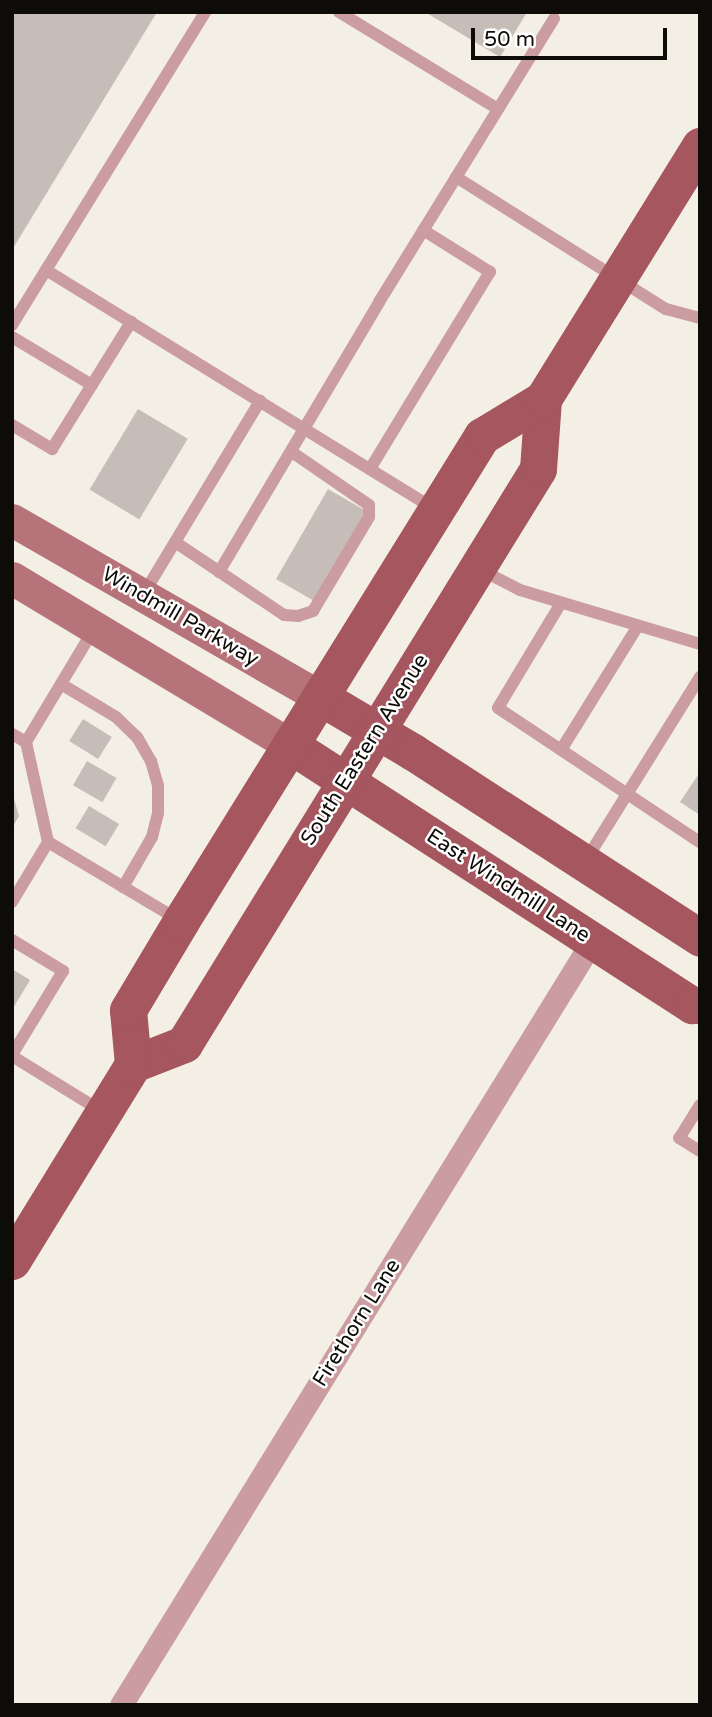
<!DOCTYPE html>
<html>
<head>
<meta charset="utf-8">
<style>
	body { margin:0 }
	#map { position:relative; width:712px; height:1717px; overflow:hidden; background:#f3efe5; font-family:"Varela Round",sans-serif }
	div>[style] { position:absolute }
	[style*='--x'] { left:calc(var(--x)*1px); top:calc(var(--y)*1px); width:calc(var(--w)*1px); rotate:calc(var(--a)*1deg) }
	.building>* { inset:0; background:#c7bdb8; transform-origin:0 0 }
	.service>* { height:12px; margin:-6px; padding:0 6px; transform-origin:6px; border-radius:6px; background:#cb9da0 }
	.minor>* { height:23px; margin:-11.5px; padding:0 11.5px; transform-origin:11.5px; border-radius:11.5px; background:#cb9da0 }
	.secondary>* { height:33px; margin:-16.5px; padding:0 16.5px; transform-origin:16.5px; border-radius:16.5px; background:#b6747a }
	.primary>* { height:37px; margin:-18.5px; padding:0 18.5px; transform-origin:18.5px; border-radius:18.5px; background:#a5565f }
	span { translate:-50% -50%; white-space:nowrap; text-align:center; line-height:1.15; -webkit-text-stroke:5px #fff; paint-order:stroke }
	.street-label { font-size:21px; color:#0e0c09 }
	.frame { position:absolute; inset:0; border:14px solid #0e0c09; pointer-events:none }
	.scale { position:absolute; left:471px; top:28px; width:196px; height:32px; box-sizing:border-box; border:4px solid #0e0c09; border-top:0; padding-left:9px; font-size:21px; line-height:24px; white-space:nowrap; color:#0e0c09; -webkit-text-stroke:5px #fff; paint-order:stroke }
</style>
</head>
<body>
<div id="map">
	<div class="building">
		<i style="clip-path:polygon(12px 12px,157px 12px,12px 250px)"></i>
		<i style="clip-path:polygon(425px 12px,527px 12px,500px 57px)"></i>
		<i style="left:138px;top:409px;width:58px;height:94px;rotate:31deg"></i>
		<i style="left:328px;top:489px;width:48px;height:104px;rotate:30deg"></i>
		<i style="left:83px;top:719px;width:34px;height:26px;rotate:32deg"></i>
		<i style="left:87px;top:761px;width:34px;height:28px;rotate:30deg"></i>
		<i style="clip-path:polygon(700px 772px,700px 815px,680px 802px)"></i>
		<i style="clip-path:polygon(12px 792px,19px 816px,12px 828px)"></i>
		<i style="left:89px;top:806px;width:35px;height:26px;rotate:31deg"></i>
		<i style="clip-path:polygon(12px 969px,30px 980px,12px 1010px)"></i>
	</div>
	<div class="service">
		<i style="--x:339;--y:12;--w:186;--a:31.4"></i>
		<i style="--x:456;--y:177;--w:248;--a:32.2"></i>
		<i style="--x:666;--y:309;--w:35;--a:15"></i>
		<i style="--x:46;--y:270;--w:454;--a:31.6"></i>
		<i style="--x:12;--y:325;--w:368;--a:-58.3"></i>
		<i style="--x:12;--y:337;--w:93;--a:31"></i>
		<i style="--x:12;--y:425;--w:47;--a:31"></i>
		<i style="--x:52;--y:449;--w:150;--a:-58.1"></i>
		<i style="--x:370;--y:469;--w:231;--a:-58.7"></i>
		<i style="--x:490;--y:272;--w:79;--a:-147.9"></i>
		<i style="--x:175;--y:542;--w:131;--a:33.8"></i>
		<i style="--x:284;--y:615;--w:14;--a:4"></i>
		<i style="--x:298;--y:616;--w:16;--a:-18"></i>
		<i style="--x:313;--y:611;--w:109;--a:-59.2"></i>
		<i style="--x:369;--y:517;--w:12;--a:-90"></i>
		<i style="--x:369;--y:505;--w:93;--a:-145.5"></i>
		<i style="--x:481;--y:570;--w:44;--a:27.1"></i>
		<i style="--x:520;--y:590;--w:188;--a:16.7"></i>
		<i style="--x:219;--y:572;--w:314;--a:-59.3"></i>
		<i style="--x:379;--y:302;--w:333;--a:-58.3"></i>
		<i style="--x:143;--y:595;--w:227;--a:-58.9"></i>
		<i style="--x:561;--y:603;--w:122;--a:121"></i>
		<i style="--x:498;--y:708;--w:242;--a:33.6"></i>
		<i style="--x:61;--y:684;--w:64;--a:31"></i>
		<i style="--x:116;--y:717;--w:29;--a:44"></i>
		<i style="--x:137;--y:737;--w:28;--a:60"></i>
		<i style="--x:151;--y:761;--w:25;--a:74"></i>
		<i style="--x:158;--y:785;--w:28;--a:90"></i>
		<i style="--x:158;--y:813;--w:25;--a:104"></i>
		<i style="--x:152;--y:837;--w:58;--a:120.1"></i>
		<i style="--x:12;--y:734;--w:16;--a:30"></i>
		<i style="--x:26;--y:742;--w:102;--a:77.6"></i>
		<i style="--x:26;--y:742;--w:132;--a:-59"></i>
		<i style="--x:561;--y:750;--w:146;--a:-58.2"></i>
		<i style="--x:586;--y:860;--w:216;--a:-58.1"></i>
		<i style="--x:12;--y:902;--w:70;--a:-59"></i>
		<i style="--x:48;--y:842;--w:150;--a:30.8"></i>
		<i style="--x:12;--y:940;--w:60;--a:31.3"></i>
		<i style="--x:63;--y:971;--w:98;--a:121.3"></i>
		<i style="--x:12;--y:1056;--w:105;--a:31.7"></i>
		<i style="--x:700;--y:1105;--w:39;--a:122"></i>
		<i style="--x:679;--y:1138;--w:25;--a:32"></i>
	</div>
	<div class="minor">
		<i style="--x:121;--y:1705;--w:899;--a:-58.33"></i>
	</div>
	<div class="secondary">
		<i style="--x:12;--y:520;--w:355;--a:29.9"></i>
		<i style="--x:12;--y:578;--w:324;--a:31"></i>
	</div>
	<div class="primary">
		<i style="--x:320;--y:697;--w:108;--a:30.6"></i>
		<i style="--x:413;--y:752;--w:342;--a:32.9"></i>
		<i style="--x:290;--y:745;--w:479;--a:32.9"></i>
		<i style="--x:692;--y:1005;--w:8;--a:0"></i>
		<i style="--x:133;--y:1064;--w:55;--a:-21.4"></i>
		<i style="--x:184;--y:1044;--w:675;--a:-58.38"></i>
		<i style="--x:538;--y:469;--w:70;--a:-85.9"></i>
		<i style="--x:12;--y:1261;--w:231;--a:-58.4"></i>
		<i style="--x:133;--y:1064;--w:54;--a:-95.3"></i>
		<i style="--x:128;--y:1010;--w:104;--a:-59.2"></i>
		<i style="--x:181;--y:921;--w:571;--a:-58.18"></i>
		<i style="--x:482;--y:436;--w:71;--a:-31.2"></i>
		<i style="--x:543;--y:399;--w:298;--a:-58.2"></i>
	</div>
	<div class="street-label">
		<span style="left:180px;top:617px;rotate:30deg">Windmill Parkway</span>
		<span style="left:365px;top:750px;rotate:-58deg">South Eastern Avenue</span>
		<span style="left:508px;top:886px;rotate:33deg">East Windmill Lane</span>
		<span style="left:357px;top:1323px;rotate:-58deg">Firethorn Lane</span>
	</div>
	<div class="frame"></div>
	<div class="scale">50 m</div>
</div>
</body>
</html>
